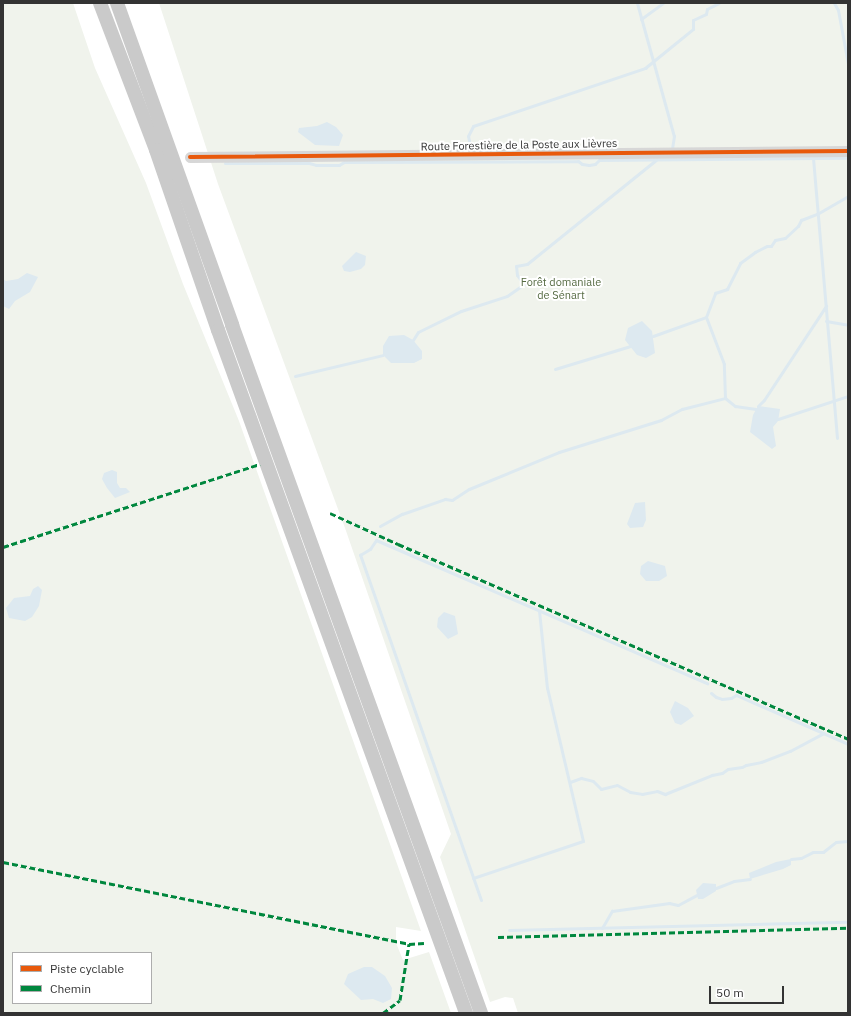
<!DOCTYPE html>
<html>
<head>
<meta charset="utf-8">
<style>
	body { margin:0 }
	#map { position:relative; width:851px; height:1016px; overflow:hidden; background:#fff; font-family:"IBM Plex Sans",sans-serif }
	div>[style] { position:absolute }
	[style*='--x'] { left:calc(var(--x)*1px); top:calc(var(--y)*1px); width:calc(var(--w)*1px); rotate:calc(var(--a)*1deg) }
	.green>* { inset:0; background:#f0f3ec }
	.water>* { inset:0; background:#dde9f0 }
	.stream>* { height:3px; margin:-1.5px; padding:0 1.5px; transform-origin:1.5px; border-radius:1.5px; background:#dde9f0 }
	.minor>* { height:11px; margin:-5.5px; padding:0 5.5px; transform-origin:5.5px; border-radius:5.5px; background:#d7d7d7 }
	.major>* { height:14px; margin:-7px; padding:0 7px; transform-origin:7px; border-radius:7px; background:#cacaca }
	.quiet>* { height:3px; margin-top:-1.5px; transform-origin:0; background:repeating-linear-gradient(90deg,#00873e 0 6px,transparent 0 9px) }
	.cycleway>* { height:4px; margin:-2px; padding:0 2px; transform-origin:2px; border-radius:2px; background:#e8590c }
	span { translate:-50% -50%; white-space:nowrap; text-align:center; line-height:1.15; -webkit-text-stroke:4px #fff; paint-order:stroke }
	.street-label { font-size:11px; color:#333 }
	.park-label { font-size:11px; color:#566b43 }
	.frame { position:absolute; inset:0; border:4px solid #333; pointer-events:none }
	.legend { position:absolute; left:12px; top:952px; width:140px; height:52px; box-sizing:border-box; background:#fff; border:1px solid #adadad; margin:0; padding:5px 7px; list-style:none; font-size:12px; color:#333 }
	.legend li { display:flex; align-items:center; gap:8px; height:20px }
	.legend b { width:20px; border:1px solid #adadad }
	.scale { position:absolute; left:709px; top:986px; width:75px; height:18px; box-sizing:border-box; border:2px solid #333; border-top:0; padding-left:5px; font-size:12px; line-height:14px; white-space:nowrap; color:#333; -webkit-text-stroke:3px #fff; paint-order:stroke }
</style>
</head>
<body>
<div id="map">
	<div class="green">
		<i style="clip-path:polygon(evenodd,3px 3px,73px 3px,95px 68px,146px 183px,183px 284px,239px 421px,421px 931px,396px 927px,396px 943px,403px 960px,429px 952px,451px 1013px,3px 1013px,3px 3px,13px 953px,151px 953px,151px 1003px,13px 1003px,13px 953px)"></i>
		<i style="clip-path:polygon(159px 3px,848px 3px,848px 1013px,518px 1013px,513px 998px,505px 997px,490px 1002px,440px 857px,451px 834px,345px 528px,218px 184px)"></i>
	</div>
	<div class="water">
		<i style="clip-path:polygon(327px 122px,336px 127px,343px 135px,339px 146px,315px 145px,298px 132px,299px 128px,317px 126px)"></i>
		<i style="clip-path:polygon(356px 252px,366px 256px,365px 265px,361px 269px,350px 272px,344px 271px,342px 266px)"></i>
		<i style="clip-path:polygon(27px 273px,38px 277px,30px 292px,15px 301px,9px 309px,3px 306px,3px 279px,6px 281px,18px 279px)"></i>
		<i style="clip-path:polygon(642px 321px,652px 331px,655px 353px,646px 358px,637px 355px,625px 340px,628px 328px)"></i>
		<i style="clip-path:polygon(404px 335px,413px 340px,422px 351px,422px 359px,414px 363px,391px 363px,383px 355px,383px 346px,389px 336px)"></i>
		<i style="clip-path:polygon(758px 406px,780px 409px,778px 421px,773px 427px,776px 446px,772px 449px,750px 432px,753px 415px)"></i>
		<i style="clip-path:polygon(112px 470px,117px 472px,117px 483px,120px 488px,126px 488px,130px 492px,115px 498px,107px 488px,102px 479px,104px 473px)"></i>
		<i style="clip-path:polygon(645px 502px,646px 520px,643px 527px,630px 528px,627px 524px,635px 503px)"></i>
		<i style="clip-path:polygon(648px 561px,665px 566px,667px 576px,659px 581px,646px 581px,640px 574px,641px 566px)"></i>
		<i style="clip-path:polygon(38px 586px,42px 590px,39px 606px,32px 617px,25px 621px,9px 618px,6px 608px,14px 598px,30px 596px,33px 589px)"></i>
		<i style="clip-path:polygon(444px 612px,455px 616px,458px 634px,448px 639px,437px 627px,438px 618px)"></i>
		<i style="clip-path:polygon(675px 701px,688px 708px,694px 716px,681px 725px,675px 723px,670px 712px)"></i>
		<i style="clip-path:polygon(791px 859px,791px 865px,783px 869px,750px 879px,749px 873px,776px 862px)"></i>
		<i style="clip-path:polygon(703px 883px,716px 884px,716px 891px,703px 899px,698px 899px,696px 890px)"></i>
		<i style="clip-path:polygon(364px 967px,372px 967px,385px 976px,392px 988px,391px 999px,383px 1003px,373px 999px,361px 1000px,344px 984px,348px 974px)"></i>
	</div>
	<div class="stream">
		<i style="--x:637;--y:3;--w:138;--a:74.5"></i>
		<i style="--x:674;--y:136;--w:13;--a:99"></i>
		<i style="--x:834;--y:3;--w:8;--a:60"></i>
		<i style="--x:838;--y:10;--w:55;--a:79.5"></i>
		<i style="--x:641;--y:19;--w:27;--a:-36"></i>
		<i style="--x:471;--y:150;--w:14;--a:-102"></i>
		<i style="--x:468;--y:136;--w:11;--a:-63"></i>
		<i style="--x:473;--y:126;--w:182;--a:-18.6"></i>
		<i style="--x:645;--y:68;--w:62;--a:-39.1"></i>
		<i style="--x:693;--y:29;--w:9;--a:-90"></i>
		<i style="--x:693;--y:20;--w:14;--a:-25"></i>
		<i style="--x:706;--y:14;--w:5;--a:-79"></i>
		<i style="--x:707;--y:9;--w:13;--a:-27"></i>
		<i style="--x:813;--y:158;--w:281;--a:85.1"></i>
		<i style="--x:225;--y:163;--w:84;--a:0"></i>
		<i style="--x:309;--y:163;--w:7;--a:16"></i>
		<i style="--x:316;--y:165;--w:23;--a:0"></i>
		<i style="--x:339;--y:165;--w:6;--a:-31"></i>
		<i style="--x:344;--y:162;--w:234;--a:-0.2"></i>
		<i style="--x:578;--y:161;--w:5;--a:37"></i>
		<i style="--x:582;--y:164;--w:7;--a:8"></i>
		<i style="--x:589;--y:165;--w:6;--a:-9"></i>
		<i style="--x:595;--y:164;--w:6;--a:-45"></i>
		<i style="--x:599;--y:160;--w:249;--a:-0.5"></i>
		<i style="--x:826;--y:321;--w:22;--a:10"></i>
		<i style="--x:653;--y:336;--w:56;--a:-19.7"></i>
		<i style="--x:413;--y:340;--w:9;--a:-58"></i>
		<i style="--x:418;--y:332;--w:48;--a:-26"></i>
		<i style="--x:461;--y:311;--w:48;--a:-18.1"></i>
		<i style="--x:507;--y:296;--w:21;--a:-35"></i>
		<i style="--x:524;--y:284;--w:11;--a:-128"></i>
		<i style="--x:517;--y:275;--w:9;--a:-96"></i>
		<i style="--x:516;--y:266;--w:11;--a:-10"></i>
		<i style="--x:527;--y:264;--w:166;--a:-38.9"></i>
		<i style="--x:555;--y:369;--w:78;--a:-17"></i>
		<i style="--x:295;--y:376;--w:90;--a:-13.4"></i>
		<i style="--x:725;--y:398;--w:34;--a:-92"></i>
		<i style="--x:724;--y:364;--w:50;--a:-111"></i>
		<i style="--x:706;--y:317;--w:26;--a:-69"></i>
		<i style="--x:715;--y:293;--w:13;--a:-18"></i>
		<i style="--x:727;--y:289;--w:29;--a:-63"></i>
		<i style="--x:740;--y:263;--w:19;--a:-36"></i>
		<i style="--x:755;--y:252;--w:13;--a:-27"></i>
		<i style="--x:767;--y:246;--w:4;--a:0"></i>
		<i style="--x:771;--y:246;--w:7;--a:-56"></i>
		<i style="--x:775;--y:240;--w:10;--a:-11"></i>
		<i style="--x:785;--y:238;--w:18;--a:-43"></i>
		<i style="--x:798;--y:226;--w:7;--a:-63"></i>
		<i style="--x:801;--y:220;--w:17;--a:-21"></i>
		<i style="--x:817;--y:214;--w:36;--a:-30"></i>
		<i style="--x:758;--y:406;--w:8;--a:-45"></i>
		<i style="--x:764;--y:400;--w:113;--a:-56.6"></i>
		<i style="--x:778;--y:419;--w:74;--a:-18.2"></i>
		<i style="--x:380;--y:526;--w:25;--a:-29"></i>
		<i style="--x:402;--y:514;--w:46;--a:-19.2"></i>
		<i style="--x:445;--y:499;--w:7;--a:8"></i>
		<i style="--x:452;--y:500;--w:20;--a:-33"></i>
		<i style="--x:469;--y:489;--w:97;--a:-22.3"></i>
		<i style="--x:559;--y:452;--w:107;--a:-17.4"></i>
		<i style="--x:661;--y:420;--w:24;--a:-28"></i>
		<i style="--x:682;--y:409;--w:44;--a:-14.3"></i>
		<i style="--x:725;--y:398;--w:13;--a:39"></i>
		<i style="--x:735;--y:406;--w:21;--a:8"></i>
		<i style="--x:711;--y:693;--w:6;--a:39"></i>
		<i style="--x:716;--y:697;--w:6;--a:18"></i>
		<i style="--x:722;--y:699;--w:9;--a:-6"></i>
		<i style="--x:731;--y:698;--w:6;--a:-31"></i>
		<i style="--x:736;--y:695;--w:122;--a:23.6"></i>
		<i style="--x:570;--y:782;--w:12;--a:-20"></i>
		<i style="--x:581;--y:778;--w:12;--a:14"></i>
		<i style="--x:593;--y:781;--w:11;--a:45"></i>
		<i style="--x:601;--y:789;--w:16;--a:-14"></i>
		<i style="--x:617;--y:785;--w:15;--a:28"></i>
		<i style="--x:630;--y:792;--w:12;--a:9"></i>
		<i style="--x:642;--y:794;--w:15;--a:-11"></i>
		<i style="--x:657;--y:791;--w:9;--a:21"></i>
		<i style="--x:665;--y:794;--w:51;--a:-22"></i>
		<i style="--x:712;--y:775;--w:10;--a:-11"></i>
		<i style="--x:722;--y:773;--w:7;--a:-34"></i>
		<i style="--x:728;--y:769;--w:14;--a:-8"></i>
		<i style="--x:742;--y:767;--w:4;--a:-27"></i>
		<i style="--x:746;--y:765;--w:15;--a:-11"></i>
		<i style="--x:761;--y:762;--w:31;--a:-21"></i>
		<i style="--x:790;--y:751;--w:38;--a:-28"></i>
		<i style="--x:791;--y:859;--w:10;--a:-6"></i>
		<i style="--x:801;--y:858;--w:13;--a:-27"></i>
		<i style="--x:813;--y:852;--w:10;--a:0"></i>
		<i style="--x:823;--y:852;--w:16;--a:-38"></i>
		<i style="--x:836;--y:842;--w:12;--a:-5"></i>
		<i style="--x:473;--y:878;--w:116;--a:-18.6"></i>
		<i style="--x:583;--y:841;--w:157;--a:-103.2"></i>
		<i style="--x:547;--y:688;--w:78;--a:-95.9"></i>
		<i style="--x:716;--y:888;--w:19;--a:-21"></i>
		<i style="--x:734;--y:881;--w:16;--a:-7"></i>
		<i style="--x:481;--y:900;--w:366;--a:-109.3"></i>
		<i style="--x:360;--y:555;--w:12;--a:-31"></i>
		<i style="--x:370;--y:549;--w:11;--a:-56"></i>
		<i style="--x:376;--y:540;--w:361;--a:23.4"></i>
		<i style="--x:602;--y:928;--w:20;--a:-60"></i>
		<i style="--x:612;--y:911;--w:58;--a:-8"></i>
		<i style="--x:669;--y:903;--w:9;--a:13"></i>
		<i style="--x:678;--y:905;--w:21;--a:-28"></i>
		<i style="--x:509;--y:930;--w:339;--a:-1.4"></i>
	</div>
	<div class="minor">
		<i style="--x:190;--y:157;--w:658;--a:-0.52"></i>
	</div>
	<div class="major">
		<i style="--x:100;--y:3;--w:157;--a:69.1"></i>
		<i style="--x:156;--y:150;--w:190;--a:71"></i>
		<i style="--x:218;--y:330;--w:727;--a:70.04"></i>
		<i style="--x:117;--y:3;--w:342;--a:70.3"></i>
		<i style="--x:232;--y:325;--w:732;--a:70.1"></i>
	</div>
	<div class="quiet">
		<i style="--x:330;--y:513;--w:75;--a:24.5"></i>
		<i style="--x:398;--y:544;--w:490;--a:23.4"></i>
		<i style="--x:3;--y:547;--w:270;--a:-17.9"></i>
		<i style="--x:3;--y:862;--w:414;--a:11.4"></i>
		<i style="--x:409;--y:944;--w:15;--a:-4"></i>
		<i style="--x:498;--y:937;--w:350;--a:-1.5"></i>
		<i style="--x:383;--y:1013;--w:21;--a:-37"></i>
		<i style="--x:400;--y:1000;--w:57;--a:-80.9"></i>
	</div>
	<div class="cycleway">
		<i style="--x:190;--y:157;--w:658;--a:-0.52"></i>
	</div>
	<div class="street-label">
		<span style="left:519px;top:145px;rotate:-1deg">Route Forestière de la Poste aux Lièvres</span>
	</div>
	<div class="park-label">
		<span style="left:561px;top:289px">Forêt domaniale<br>de Sénart</span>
	</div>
	<div class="frame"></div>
	<ul class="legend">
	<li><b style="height:5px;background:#e8590c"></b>Piste cyclable</li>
	<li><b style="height:5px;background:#00873e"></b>Chemin</li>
	</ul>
	<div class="scale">50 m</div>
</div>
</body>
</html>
